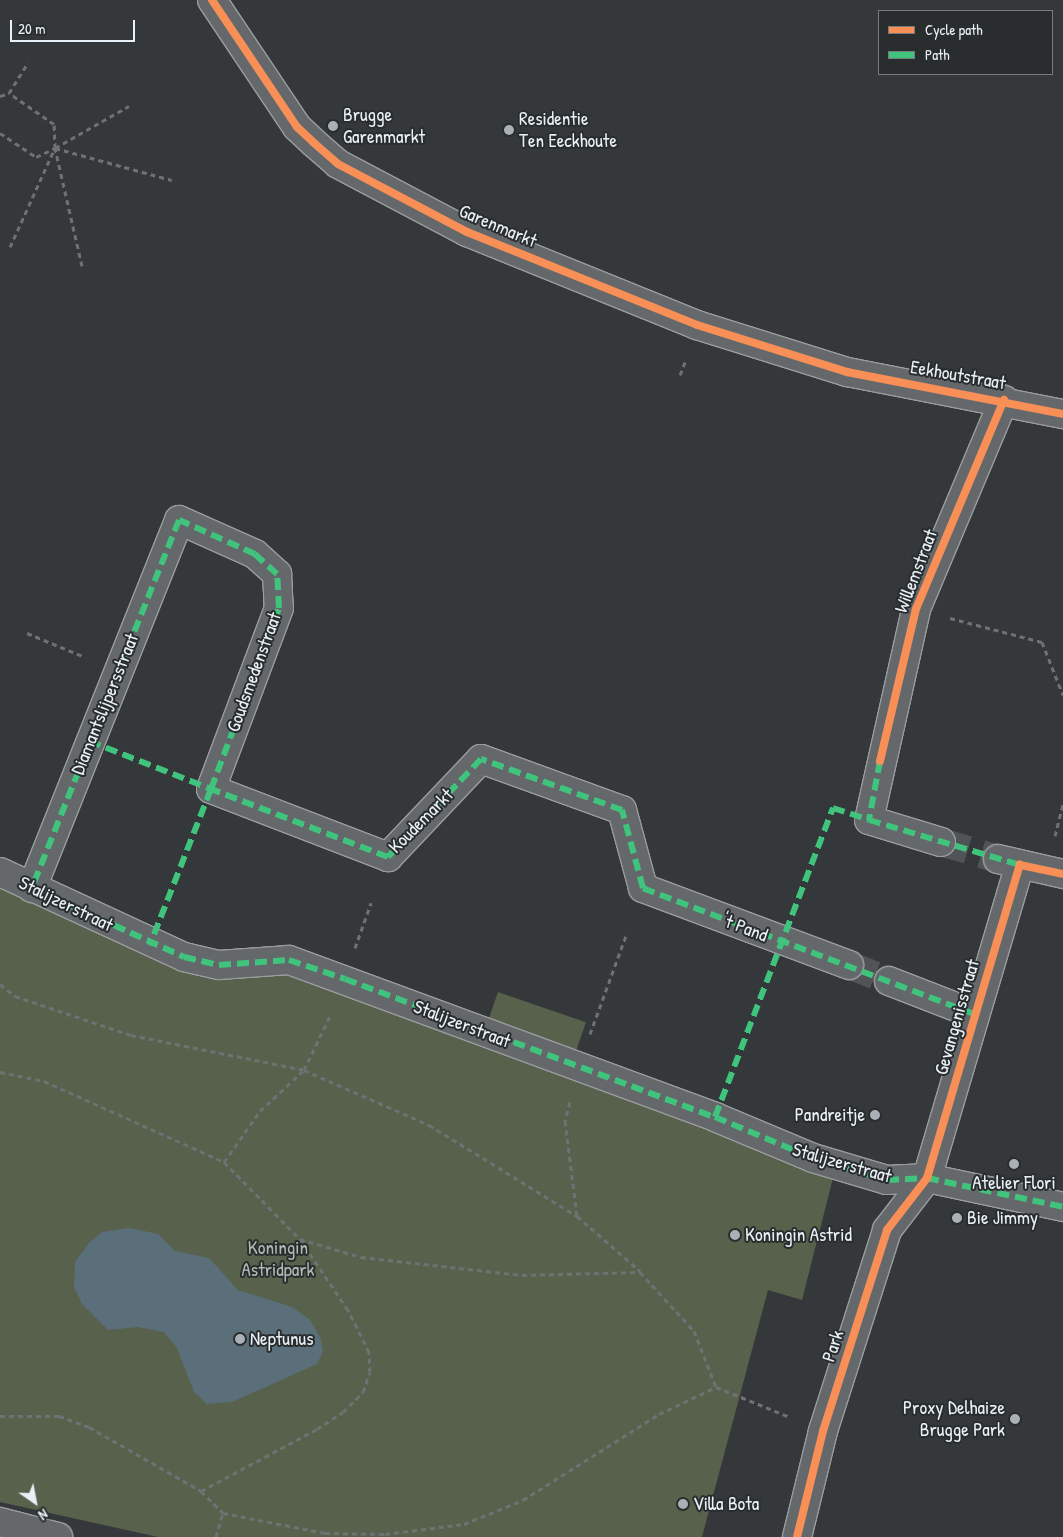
<!DOCTYPE html>
<html>
<head>
<meta charset="utf-8">
<style>
	body { margin:0 }
	#map { position:relative; width:1063px; height:1537px; overflow:hidden; background:#35383a; font-family:"Patrick Hand",sans-serif }
	div>[style] { position:absolute }
	[style*='--x'] { left:calc(var(--x)*1px); top:calc(var(--y)*1px); width:calc(var(--w)*1px); rotate:calc(var(--a)*1deg) }
	.green>* { inset:0; background:#57614b; transform-origin:0 0 }
	.water>* { inset:0; background:#5b6f7b }
	.minor-tunnel>* { height:28px; margin-top:-14px; transform-origin:0; background:repeating-linear-gradient(90deg,#505456 0 28px,transparent 0 42px) }
	.path>* { height:3px; margin-top:-1.5px; transform-origin:0; background:repeating-linear-gradient(90deg,#6f7172 0 5px,transparent 0 9px) }
	.roads { filter:drop-shadow(1px 0 #9a9da0) drop-shadow(-1px 0 #9a9da0) drop-shadow(0 1px #9a9da0) drop-shadow(0 -1px #9a9da0) }
	.minor>* { height:28px; margin:-14px; padding:0 14px; transform-origin:14px; border-radius:14px; background:#64686b }
	.quiet>* { height:6px; margin-top:-3px; transform-origin:0; background:repeating-linear-gradient(90deg,#40c37c 0 12px,transparent 0 18px) }
	.cycleway>* { height:8px; margin:-4px; padding:0 4px; transform-origin:4px; border-radius:4px; background:#f78f57 }
	.dots>* { width:14px; height:14px; translate:-50% -50%; box-sizing:border-box; border:2px solid #2a2d2e; border-radius:50% }
	span { translate:-50% -50%; white-space:nowrap; text-align:center; line-height:1.15; -webkit-text-stroke:4px #2a2d2e; paint-order:stroke }
	.poi-label { font-size:19px; color:#e8f1f8 }
	.left { translate:0 -50%; text-align:left }
	.right { translate:-100% -50%; text-align:right }
	.street-label { font-size:19px; color:#e8f1f8 }
	.park-label { font-size:19px; color:#b0bab4 }
	.legend { position:absolute; left:878px; top:10px; width:175px; height:65px; box-sizing:border-box; background:#2a2d2e; border:1px solid #767b7f; margin:0; padding:6px 9px; list-style:none; font-size:15px; color:#e8f1f8 }
	.legend li { display:flex; align-items:center; gap:10px; height:25px }
	.legend b { width:25px; border:1px solid #767b7f }
	.north { position:absolute; left:10px; top:1477px; width:50px; height:50px; -webkit-text-stroke:4px #2a2d2e; paint-order:stroke; rotate:147deg; font-size:14px; font-weight:700; line-height:20px; text-align:center; color:#e8f1f8 }
	.north::after { content:''; display:block; margin:auto; width:18px; height:22px; background:#e8f1f8; clip-path:polygon(50% 0,100% 100%,50% 72%,0 100%) }
	.scale { position:absolute; left:10px; top:20px; width:125px; height:22px; box-sizing:border-box; border:2px solid #e8f1f8; border-top:0; padding-left:6px; font-size:15px; line-height:18px; white-space:nowrap; color:#e8f1f8; -webkit-text-stroke:4px #2a2d2e; paint-order:stroke }
</style>
</head>
<body>
<div id="map">
	<div class="green">
		<i style="clip-path:polygon(0 879px,127px 946px,207px 973px,303px 971px,834px 1174px,802px 1300px,768px 1290px,702px 1537px,158px 1537px,0 1502px)"></i>
		<i style="left:498px;top:992px;width:93px;height:30px;rotate:19deg"></i>
	</div>
	<div class="water">
		<i style="clip-path:polygon(129px 1228px,158px 1234px,175px 1251px,209px 1258px,238px 1290px,292px 1307px,310px 1320px,320px 1337px,323px 1351px,317px 1364px,232px 1402px,207px 1404px,194px 1392px,177px 1348px,164px 1332px,138px 1327px,108px 1330px,82px 1304px,74px 1287px,75px 1262px,89px 1243px,102px 1232px)"></i>
	</div>
	<div class="minor-tunnel">
		<i style="--x:941;--y:842;--w:59;--a:16.6"></i>
		<i style="--x:849;--y:965;--w:43;--a:21.8"></i>
	</div>
	<div class="path">
		<i style="--x:0;--y:96;--w:9;--a:-18"></i>
		<i style="--x:9;--y:93;--w:36;--a:-58"></i>
		<i style="--x:0;--y:133;--w:43;--a:33.7"></i>
		<i style="--x:36;--y:157;--w:21;--a:-25"></i>
		<i style="--x:55;--y:148;--w:24;--a:-92"></i>
		<i style="--x:54;--y:124;--w:55;--a:-145.4"></i>
		<i style="--x:10;--y:247;--w:109;--a:-65.6"></i>
		<i style="--x:55;--y:148;--w:85;--a:-29.6"></i>
		<i style="--x:82;--y:266;--w:121;--a:-102.9"></i>
		<i style="--x:55;--y:148;--w:121;--a:15.3"></i>
		<i style="--x:680;--y:375;--w:17;--a:-69"></i>
		<i style="--x:950;--y:618;--w:95;--a:14.6"></i>
		<i style="--x:1042;--y:642;--w:57;--a:68.4"></i>
		<i style="--x:27;--y:633;--w:63;--a:22.5"></i>
		<i style="--x:1055;--y:836;--w:33;--a:-76"></i>
		<i style="--x:355;--y:948;--w:48;--a:-70.4"></i>
		<i style="--x:0;--y:984;--w:19;--a:39"></i>
		<i style="--x:15;--y:996;--w:122;--a:18.6"></i>
		<i style="--x:131;--y:1035;--w:177;--a:11.4"></i>
		<i style="--x:304;--y:1070;--w:137;--a:23.7"></i>
		<i style="--x:429;--y:1125;--w:174;--a:31.6"></i>
		<i style="--x:577;--y:1216;--w:84;--a:41.1"></i>
		<i style="--x:590;--y:1034;--w:108;--a:-69.9"></i>
		<i style="--x:0;--y:1072;--w:45;--a:11.6"></i>
		<i style="--x:44;--y:1081;--w:197;--a:24.2"></i>
		<i style="--x:224;--y:1162;--w:108;--a:45.4"></i>
		<i style="--x:300;--y:1239;--w:64;--a:16.4"></i>
		<i style="--x:361;--y:1257;--w:162;--a:6.4"></i>
		<i style="--x:522;--y:1275;--w:118;--a:-1.5"></i>
		<i style="--x:640;--y:1272;--w:80;--a:47.5"></i>
		<i style="--x:694;--y:1331;--w:60;--a:68.6"></i>
		<i style="--x:716;--y:1387;--w:80;--a:22.1"></i>
		<i style="--x:570;--y:1102;--w:20;--a:105"></i>
		<i style="--x:565;--y:1121;--w:96;--a:82.8"></i>
		<i style="--x:224;--y:1162;--w:62;--a:-54.8"></i>
		<i style="--x:260;--y:1111;--w:60;--a:-43"></i>
		<i style="--x:304;--y:1070;--w:62;--a:-64.3"></i>
		<i style="--x:0;--y:1416;--w:59;--a:0"></i>
		<i style="--x:59;--y:1416;--w:32;--a:20"></i>
		<i style="--x:89;--y:1427;--w:129;--a:29.7"></i>
		<i style="--x:201;--y:1491;--w:31;--a:45"></i>
		<i style="--x:223;--y:1513;--w:104;--a:11.1"></i>
		<i style="--x:325;--y:1533;--w:60;--a:1"></i>
		<i style="--x:385;--y:1534;--w:80;--a:-7.2"></i>
		<i style="--x:464;--y:1524;--w:64;--a:-22.1"></i>
		<i style="--x:523;--y:1500;--w:161;--a:-32.3"></i>
		<i style="--x:659;--y:1414;--w:63;--a:-25.3"></i>
		<i style="--x:201;--y:1491;--w:132;--a:-28.1"></i>
		<i style="--x:317;--y:1429;--w:31;--a:-33"></i>
		<i style="--x:343;--y:1412;--w:28;--a:-45"></i>
		<i style="--x:363;--y:1392;--w:21;--a:-71"></i>
		<i style="--x:370;--y:1372;--w:20;--a:-93"></i>
		<i style="--x:369;--y:1352;--w:47;--a:-116.6"></i>
		<i style="--x:348;--y:1310;--w:86;--a:-124.1"></i>
		<i style="--x:216;--y:1537;--w:25;--a:-74"></i>
	</div>
	<div class="roads">
		<div class="minor">
			<i style="--x:212;--y:0;--w:153;--a:56.2"></i>
			<i style="--x:297;--y:127;--w:23;--a:43"></i>
			<i style="--x:314;--y:143;--w:32;--a:41"></i>
			<i style="--x:338;--y:164;--w:146;--a:27.8"></i>
			<i style="--x:467;--y:232;--w:248;--a:22"></i>
			<i style="--x:697;--y:325;--w:157;--a:17.4"></i>
			<i style="--x:847;--y:372;--w:220;--a:11"></i>
			<i style="--x:941;--y:842;--w:75;--a:-163"></i>
			<i style="--x:869;--y:820;--w:216;--a:-77.4"></i>
			<i style="--x:916;--y:609;--w:227;--a:-67.2"></i>
			<i style="--x:998;--y:859;--w:67;--a:13"></i>
			<i style="--x:0;--y:872;--w:203;--a:24.8"></i>
			<i style="--x:184;--y:957;--w:36;--a:13"></i>
			<i style="--x:219;--y:965;--w:70;--a:-4.1"></i>
			<i style="--x:289;--y:960;--w:454;--a:20.2"></i>
			<i style="--x:715;--y:1117;--w:106;--a:22.7"></i>
			<i style="--x:813;--y:1158;--w:77;--a:16.6"></i>
			<i style="--x:887;--y:1180;--w:40;--a:-2.9"></i>
			<i style="--x:927;--y:1178;--w:139;--a:12"></i>
			<i style="--x:32;--y:888;--w:396;--a:-68.2"></i>
			<i style="--x:179;--y:520;--w:83;--a:24.1"></i>
			<i style="--x:255;--y:554;--w:30;--a:42"></i>
			<i style="--x:277;--y:574;--w:34;--a:87"></i>
			<i style="--x:279;--y:608;--w:193;--a:110.6"></i>
			<i style="--x:211;--y:789;--w:190;--a:21"></i>
			<i style="--x:388;--y:857;--w:135;--a:-46.5"></i>
			<i style="--x:481;--y:759;--w:150;--a:19.9"></i>
			<i style="--x:622;--y:810;--w:81;--a:74.9"></i>
			<i style="--x:643;--y:888;--w:220;--a:20.5"></i>
			<i style="--x:889;--y:981;--w:91;--a:21.2"></i>
			<i style="--x:0;--y:1522;--w:60;--a:14.5"></i>
			<i style="--x:797;--y:1537;--w:109;--a:-76.2"></i>
			<i style="--x:823;--y:1431;--w:211;--a:-72.3"></i>
			<i style="--x:887;--y:1230;--w:66;--a:-52.4"></i>
			<i style="--x:927;--y:1178;--w:327;--a:-73.5"></i>
		</div>
	</div>
	<div class="quiet">
		<i style="--x:89;--y:741;--w:131;--a:21.5"></i>
		<i style="--x:211;--y:789;--w:168;--a:111.4"></i>
		<i style="--x:880;--y:761;--w:60;--a:100.6"></i>
		<i style="--x:869;--y:820;--w:158;--a:16.6"></i>
		<i style="--x:974;--y:1014;--w:354;--a:-159.2"></i>
		<i style="--x:643;--y:888;--w:81;--a:-105.1"></i>
		<i style="--x:622;--y:810;--w:150;--a:-160.1"></i>
		<i style="--x:481;--y:759;--w:135;--a:133.5"></i>
		<i style="--x:388;--y:857;--w:190;--a:-159"></i>
		<i style="--x:211;--y:789;--w:193;--a:-69.4"></i>
		<i style="--x:279;--y:608;--w:34;--a:-93"></i>
		<i style="--x:277;--y:574;--w:30;--a:-138"></i>
		<i style="--x:255;--y:554;--w:83;--a:-155.9"></i>
		<i style="--x:179;--y:520;--w:396;--a:111.8"></i>
		<i style="--x:32;--y:888;--w:167;--a:24.4"></i>
		<i style="--x:184;--y:957;--w:36;--a:13"></i>
		<i style="--x:219;--y:965;--w:70;--a:-4.1"></i>
		<i style="--x:289;--y:960;--w:59;--a:18.7"></i>
		<i style="--x:345;--y:979;--w:395;--a:20.5"></i>
		<i style="--x:715;--y:1117;--w:106;--a:22.7"></i>
		<i style="--x:813;--y:1158;--w:77;--a:16.6"></i>
		<i style="--x:887;--y:1180;--w:40;--a:-2.9"></i>
		<i style="--x:927;--y:1178;--w:139;--a:12"></i>
		<i style="--x:715;--y:1117;--w:331;--a:-69.1"></i>
		<i style="--x:833;--y:808;--w:38;--a:18"></i>
	</div>
	<div class="cycleway">
		<i style="--x:212;--y:0;--w:153;--a:56.2"></i>
		<i style="--x:297;--y:127;--w:23;--a:43"></i>
		<i style="--x:314;--y:143;--w:32;--a:41"></i>
		<i style="--x:338;--y:164;--w:146;--a:27.8"></i>
		<i style="--x:467;--y:232;--w:248;--a:22"></i>
		<i style="--x:697;--y:325;--w:157;--a:17.4"></i>
		<i style="--x:847;--y:372;--w:220;--a:11"></i>
		<i style="--x:880;--y:761;--w:156;--a:-76.7"></i>
		<i style="--x:916;--y:609;--w:227;--a:-67.2"></i>
		<i style="--x:797;--y:1537;--w:109;--a:-76.2"></i>
		<i style="--x:823;--y:1431;--w:211;--a:-72.3"></i>
		<i style="--x:887;--y:1230;--w:66;--a:-52.4"></i>
		<i style="--x:927;--y:1178;--w:327;--a:-73.5"></i>
		<i style="--x:1020;--y:865;--w:44;--a:11.8"></i>
	</div>
	<div class="dots">
		<i style="left:333px;top:126px;background:#a9b0b6"></i>
		<i style="left:509px;top:130px;background:#a9b0b6"></i>
		<i style="left:875px;top:1115px;background:#a9b0b6"></i>
		<i style="left:1014px;top:1164px;background:#a9b0b6"></i>
		<i style="left:957px;top:1218px;background:#a9b0b6"></i>
		<i style="left:735px;top:1235px;background:#a9b0b6"></i>
		<i style="left:240px;top:1339px;background:#a9b0b6"></i>
		<i style="left:1015px;top:1419px;background:#a9b0b6"></i>
		<i style="left:683px;top:1504px;background:#a9b0b6"></i>
	</div>
	<div class="poi-label">
		<span class="left" style="left:343px;top:126px">Brugge<br>Garenmarkt</span>
		<span class="left" style="left:519px;top:130px">Residentie<br>Ten Eeckhoute</span>
		<span class="right" style="left:865px;top:1115px">Pandreitje</span>
		<span style="left:1014px;top:1183px">Atelier Flori</span>
		<span class="left" style="left:967px;top:1218px">Bie Jimmy</span>
		<span class="left" style="left:745px;top:1235px">Koningin Astrid</span>
		<span class="left" style="left:250px;top:1339px">Neptunus</span>
		<span class="right" style="left:1005px;top:1419px">Proxy Delhaize<br>Brugge Park</span>
		<span class="left" style="left:693px;top:1504px">Villa Bota</span>
	</div>
	<div class="street-label">
		<span style="left:498px;top:226px;rotate:23deg">Garenmarkt</span>
		<span style="left:958px;top:375px;rotate:10deg">Eekhoutstraat</span>
		<span style="left:916px;top:571px;rotate:-69deg">Willemstraat</span>
		<span style="left:254px;top:672px;rotate:-70deg">Goudsmedenstraat</span>
		<span style="left:105px;top:704px;rotate:-68deg">Diamantslijpersstraat</span>
		<span style="left:421px;top:821px;rotate:-45deg">Koudemarkt</span>
		<span style="left:66px;top:904px;rotate:26deg">Stalijzerstraat</span>
		<span style="left:745px;top:928px;rotate:21deg">'t Pand</span>
		<span style="left:957px;top:1017px;rotate:-74deg">Gevangenisstraat</span>
		<span style="left:462px;top:1024px;rotate:21deg">Stalijzerstraat</span>
		<span style="left:842px;top:1163px;rotate:16deg">Stalijzerstraat</span>
		<span style="left:833px;top:1346px;rotate:-72deg">Park</span>
	</div>
	<div class="park-label">
		<span style="left:278px;top:1259px">Koningin<br>Astridpark</span>
	</div>
	<ul class="legend">
	<li><b style="height:6px;background:#f78f57"></b>Cycle path</li>
	<li><b style="height:6px;background:#40c37c"></b>Path</li>
	</ul>
	<div class="north">N</div>
	<div class="scale">20 m</div>
</div>
</body>
</html>
